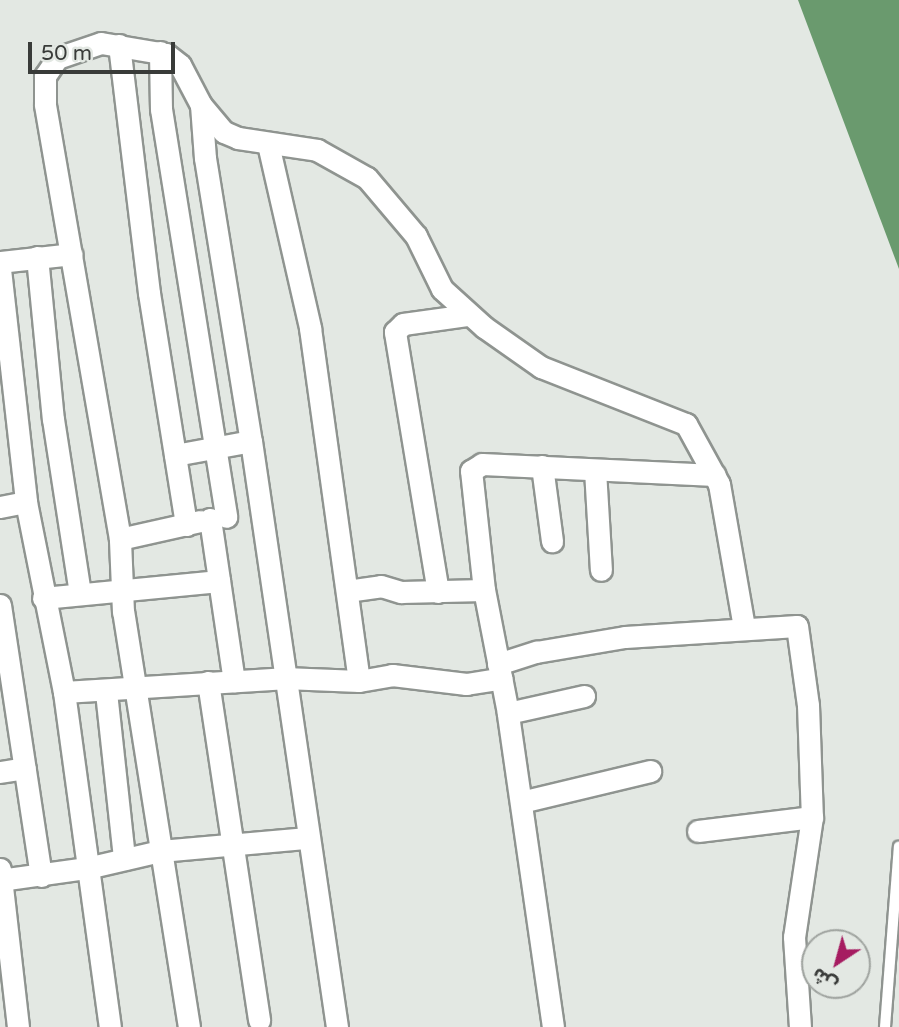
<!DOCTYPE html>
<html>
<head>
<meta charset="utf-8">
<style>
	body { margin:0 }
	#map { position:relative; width:899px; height:1027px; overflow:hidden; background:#e3e8e3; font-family:"Varela Round","Noto Sans Arabic",sans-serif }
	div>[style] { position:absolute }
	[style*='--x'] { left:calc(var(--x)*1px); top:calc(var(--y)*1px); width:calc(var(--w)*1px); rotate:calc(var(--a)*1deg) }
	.water>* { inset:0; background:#6a9a6e }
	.roads { filter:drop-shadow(2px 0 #8f9490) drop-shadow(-2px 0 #8f9490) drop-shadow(0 2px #8f9490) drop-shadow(0 -2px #8f9490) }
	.service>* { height:10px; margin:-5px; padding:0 5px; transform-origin:5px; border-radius:5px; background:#fff }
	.minor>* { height:21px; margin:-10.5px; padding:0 10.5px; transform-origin:10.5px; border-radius:10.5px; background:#fff }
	span { translate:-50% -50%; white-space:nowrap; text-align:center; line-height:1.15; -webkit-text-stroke:5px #e3e8e3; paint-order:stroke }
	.north { position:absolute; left:801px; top:929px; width:70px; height:70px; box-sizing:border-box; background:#e3e8e3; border:2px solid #9fa39f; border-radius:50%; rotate:216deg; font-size:19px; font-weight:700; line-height:28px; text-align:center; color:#393b39 }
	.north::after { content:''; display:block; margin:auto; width:24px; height:32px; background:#a61c61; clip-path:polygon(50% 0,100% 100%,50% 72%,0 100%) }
	.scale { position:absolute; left:28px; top:42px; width:147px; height:32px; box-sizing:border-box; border:4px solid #393b39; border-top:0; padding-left:9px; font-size:21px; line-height:24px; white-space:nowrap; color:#393b39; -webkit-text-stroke:5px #e3e8e3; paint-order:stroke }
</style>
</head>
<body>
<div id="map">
	<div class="water">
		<i style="clip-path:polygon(798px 0,899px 0,899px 269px)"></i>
	</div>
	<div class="roads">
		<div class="service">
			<i style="--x:885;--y:1027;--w:181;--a:-85.6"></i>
		</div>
		<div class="minor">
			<i style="--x:119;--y:45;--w:250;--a:83.1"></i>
			<i style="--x:149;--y:293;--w:235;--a:80.9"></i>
			<i style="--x:160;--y:52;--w:57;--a:89"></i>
			<i style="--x:161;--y:109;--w:413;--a:80.9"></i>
			<i style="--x:201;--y:105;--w:53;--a:85.7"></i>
			<i style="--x:205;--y:158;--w:287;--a:80.8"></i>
			<i style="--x:268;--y:144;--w:189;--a:77.1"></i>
			<i style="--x:310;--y:328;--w:356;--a:82.1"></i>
			<i style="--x:37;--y:257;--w:163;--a:84.4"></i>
			<i style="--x:53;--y:419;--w:176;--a:81.2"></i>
			<i style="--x:0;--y:262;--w:72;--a:-6.3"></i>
			<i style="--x:0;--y:269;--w:234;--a:83.6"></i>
			<i style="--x:26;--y:502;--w:194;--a:78.7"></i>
			<i style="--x:64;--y:692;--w:338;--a:82.2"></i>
			<i style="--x:175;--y:455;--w:77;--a:-10.4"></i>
			<i style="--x:251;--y:441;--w:592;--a:81.65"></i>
			<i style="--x:542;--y:466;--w:76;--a:82.4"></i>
			<i style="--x:595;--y:470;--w:100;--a:86.6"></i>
			<i style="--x:0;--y:507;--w:26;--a:-11"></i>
			<i style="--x:210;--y:519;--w:164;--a:81.6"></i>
			<i style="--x:120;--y:539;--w:82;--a:-12.7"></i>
			<i style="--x:347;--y:591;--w:34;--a:-8"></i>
			<i style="--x:381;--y:586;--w:21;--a:17"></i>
			<i style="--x:401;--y:592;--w:83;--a:-1.4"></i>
			<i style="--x:438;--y:592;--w:264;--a:-99.4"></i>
			<i style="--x:395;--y:332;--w:11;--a:-45"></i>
			<i style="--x:403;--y:324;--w:66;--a:-7.9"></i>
			<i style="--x:43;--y:598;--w:177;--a:-5.5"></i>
			<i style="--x:0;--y:605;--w:274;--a:81.4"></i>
			<i style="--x:498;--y:664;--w:40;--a:-18"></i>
			<i style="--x:536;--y:652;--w:90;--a:-9.6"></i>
			<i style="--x:625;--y:637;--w:172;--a:-3.7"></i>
			<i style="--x:797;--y:626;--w:80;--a:82.1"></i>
			<i style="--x:808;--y:705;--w:112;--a:88"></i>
			<i style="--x:812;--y:817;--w:121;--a:98.5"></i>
			<i style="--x:794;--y:937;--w:90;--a:86.2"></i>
			<i style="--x:208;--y:682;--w:342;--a:81.4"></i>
			<i style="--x:64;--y:692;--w:220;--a:-3.6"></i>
			<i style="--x:284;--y:678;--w:75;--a:2.3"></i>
			<i style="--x:359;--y:681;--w:34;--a:-10"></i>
			<i style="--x:392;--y:675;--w:75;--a:6.9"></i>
			<i style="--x:466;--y:684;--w:36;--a:-9"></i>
			<i style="--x:106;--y:692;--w:168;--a:83.8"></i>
			<i style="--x:508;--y:713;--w:78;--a:-12.6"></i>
			<i style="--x:0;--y:772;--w:25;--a:-9"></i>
			<i style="--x:521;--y:802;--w:133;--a:-13.5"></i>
			<i style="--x:698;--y:831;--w:115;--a:-7"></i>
			<i style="--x:0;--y:869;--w:159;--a:83.5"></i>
			<i style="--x:0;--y:880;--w:88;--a:-7.9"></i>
			<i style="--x:87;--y:868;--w:75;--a:-13.1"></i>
			<i style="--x:160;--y:851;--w:148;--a:-5.1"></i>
			<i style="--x:189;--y:1027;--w:420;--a:-99"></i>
			<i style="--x:123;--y:612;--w:73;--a:-92.4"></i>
			<i style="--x:120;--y:539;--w:441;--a:-99.8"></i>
			<i style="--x:45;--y:104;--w:28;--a:-90"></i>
			<i style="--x:45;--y:76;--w:22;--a:-56"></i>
			<i style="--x:57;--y:58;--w:46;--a:-18.8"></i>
			<i style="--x:101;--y:43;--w:66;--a:9.6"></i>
			<i style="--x:166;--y:54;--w:18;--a:38"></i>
			<i style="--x:180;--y:65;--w:45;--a:62.3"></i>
			<i style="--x:201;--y:105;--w:35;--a:50"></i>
			<i style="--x:224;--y:132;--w:15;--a:23"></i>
			<i style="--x:238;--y:138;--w:80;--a:8.6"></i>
			<i style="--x:317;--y:150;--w:57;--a:29.2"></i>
			<i style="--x:367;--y:178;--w:76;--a:49.8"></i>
			<i style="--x:416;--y:236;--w:59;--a:63.9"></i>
			<i style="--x:442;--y:289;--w:57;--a:42.1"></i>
			<i style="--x:484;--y:327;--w:70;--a:35.1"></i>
			<i style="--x:541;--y:367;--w:156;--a:21.5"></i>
			<i style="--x:686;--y:424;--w:68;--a:61.2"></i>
			<i style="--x:719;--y:484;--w:145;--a:80.1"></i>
			<i style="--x:553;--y:1027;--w:317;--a:-98.2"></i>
			<i style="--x:508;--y:713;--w:125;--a:-101"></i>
			<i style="--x:484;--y:590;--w:120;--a:-96.2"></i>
			<i style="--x:471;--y:471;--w:13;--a:-32"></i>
			<i style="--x:482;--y:464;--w:233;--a:2.7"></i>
		</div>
	</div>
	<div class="north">ش</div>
	<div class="scale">50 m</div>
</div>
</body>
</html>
